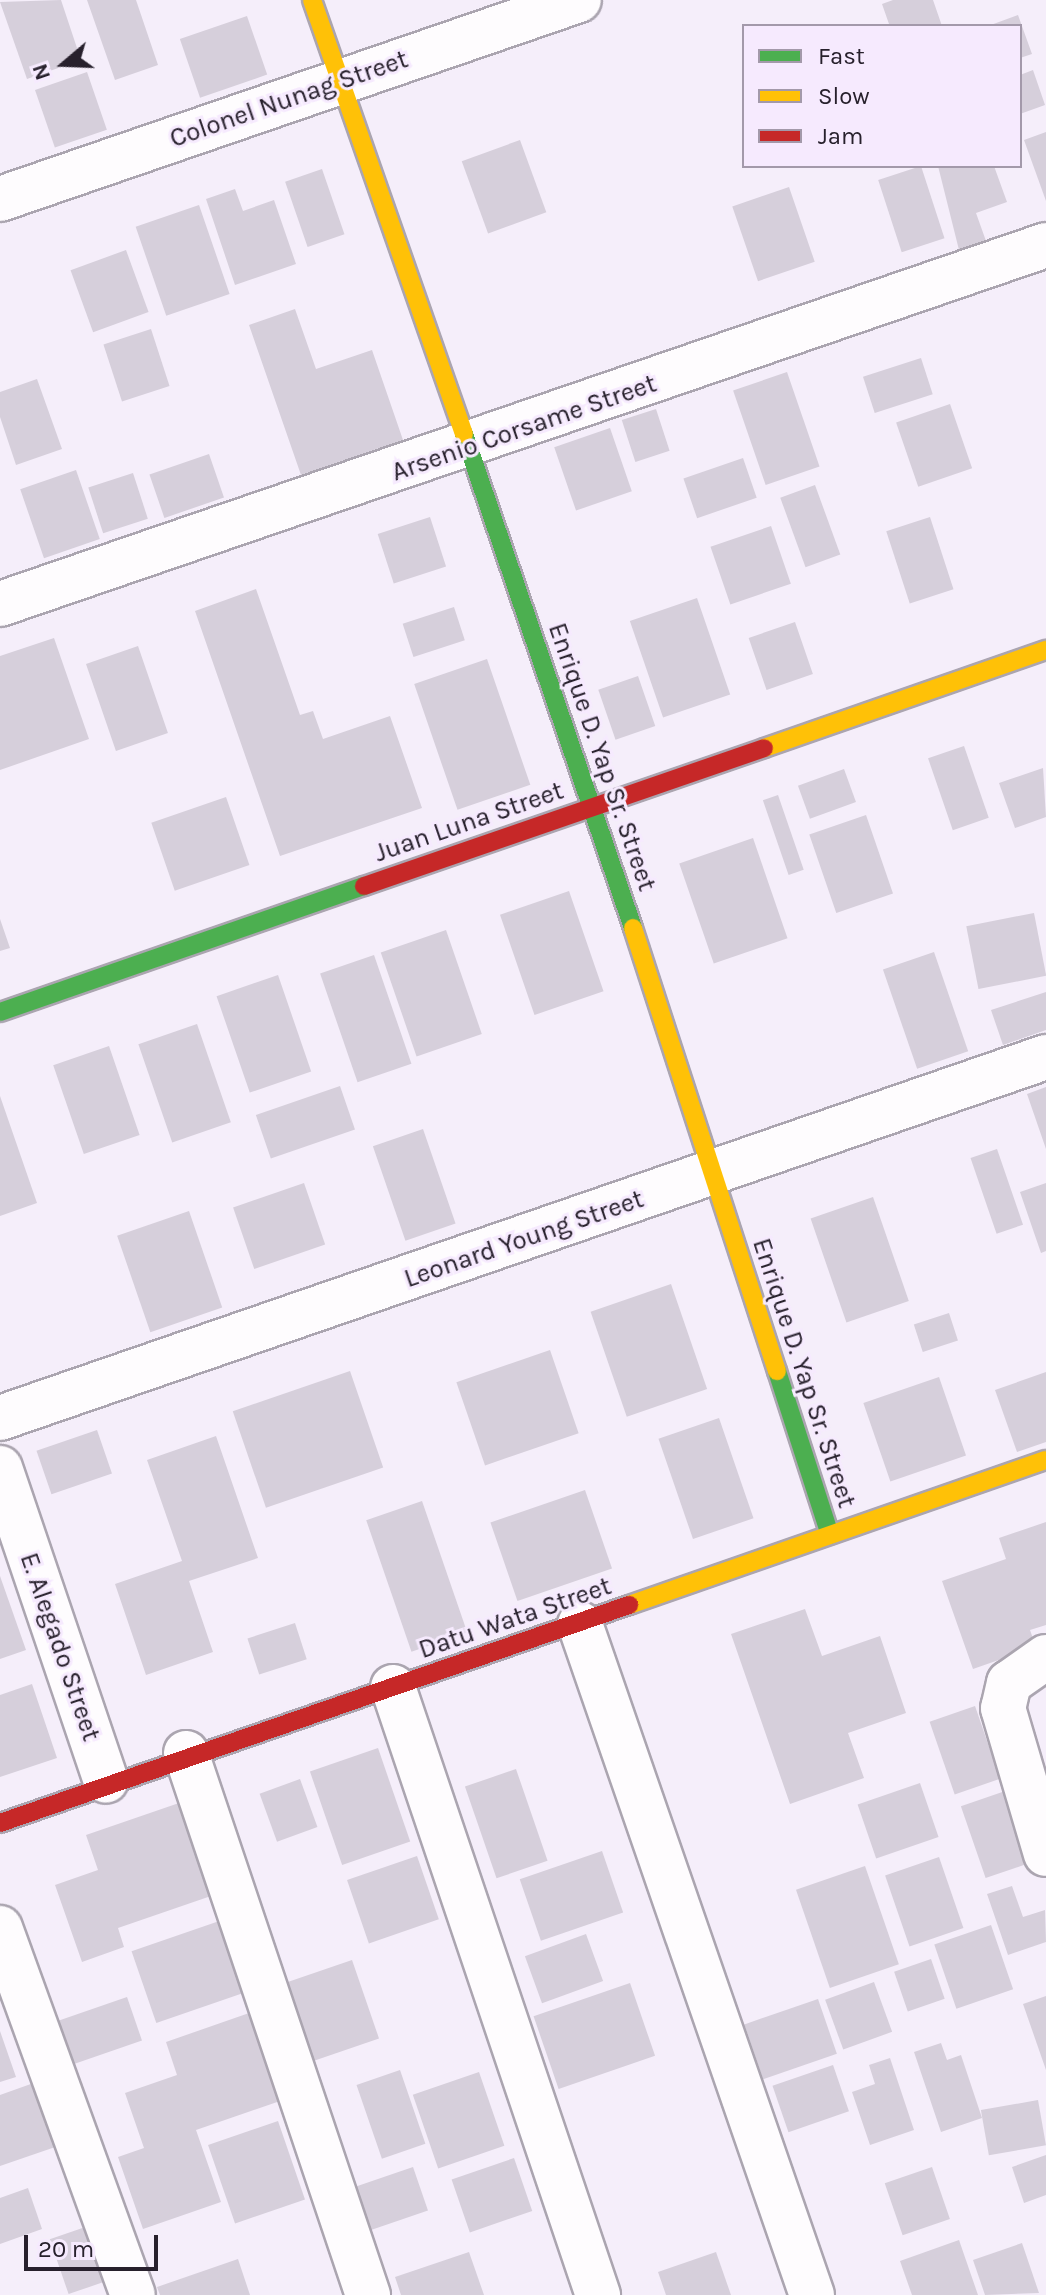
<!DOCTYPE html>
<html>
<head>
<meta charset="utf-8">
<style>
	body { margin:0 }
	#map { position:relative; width:1046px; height:2295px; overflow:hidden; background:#f5eefa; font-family:Karla,sans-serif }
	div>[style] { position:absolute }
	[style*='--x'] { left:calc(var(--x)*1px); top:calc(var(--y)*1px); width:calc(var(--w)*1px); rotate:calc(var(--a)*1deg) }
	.building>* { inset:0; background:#d6cfdb; transform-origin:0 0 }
	.roads { filter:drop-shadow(2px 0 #aba5b0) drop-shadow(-2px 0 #aba5b0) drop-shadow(0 2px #aba5b0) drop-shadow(0 -2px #aba5b0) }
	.street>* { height:44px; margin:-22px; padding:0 22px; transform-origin:22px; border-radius:22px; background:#fefcfe }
	.fast>* { height:18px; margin:-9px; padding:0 9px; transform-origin:9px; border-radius:9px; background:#4caf50 }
	.slow>* { height:18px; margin:-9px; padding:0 9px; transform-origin:9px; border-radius:9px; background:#ffc107 }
	.jam>* { height:18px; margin:-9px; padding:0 9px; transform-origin:9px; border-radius:9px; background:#c62828 }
	span { translate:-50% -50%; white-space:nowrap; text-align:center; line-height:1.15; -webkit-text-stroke:6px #f6eafe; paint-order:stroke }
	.street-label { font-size:26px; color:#27202c }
	.legend { position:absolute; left:742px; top:24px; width:280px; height:144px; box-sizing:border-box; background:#f6eafe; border:2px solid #a399aa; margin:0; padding:10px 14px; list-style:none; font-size:24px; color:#27202c }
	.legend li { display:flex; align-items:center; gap:16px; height:40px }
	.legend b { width:40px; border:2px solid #a399aa }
	.north { position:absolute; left:24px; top:24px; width:80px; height:80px; -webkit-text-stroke:6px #f6eafe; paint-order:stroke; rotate:251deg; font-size:22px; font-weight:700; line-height:32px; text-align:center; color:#27202c }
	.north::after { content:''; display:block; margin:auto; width:28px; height:36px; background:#27202c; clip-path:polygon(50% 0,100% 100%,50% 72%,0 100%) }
	.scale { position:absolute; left:24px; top:2235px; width:134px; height:36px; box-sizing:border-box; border:4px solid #27202c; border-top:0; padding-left:10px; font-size:24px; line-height:28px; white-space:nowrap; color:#27202c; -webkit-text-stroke:6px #f6eafe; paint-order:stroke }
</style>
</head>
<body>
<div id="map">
	<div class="building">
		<i style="clip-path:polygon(61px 0,81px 60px,27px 79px,0 2px)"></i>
		<i style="clip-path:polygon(87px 0,136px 0,158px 65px,115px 80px)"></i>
		<i style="clip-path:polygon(893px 0,933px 0,942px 26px,883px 26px,889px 24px,882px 4px)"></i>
		<i style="clip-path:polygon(1018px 15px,1032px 54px,1020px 58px,1020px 26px,988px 26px)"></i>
		<i style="left:247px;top:16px;width:62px;height:71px;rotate:71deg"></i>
		<i style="clip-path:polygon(1033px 70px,1045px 105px,1020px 114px,1020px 75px)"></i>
		<i style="left:87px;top:72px;width:61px;height:55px;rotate:71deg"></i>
		<i style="clip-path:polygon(1046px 132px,1046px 201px,1024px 140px)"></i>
		<i style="left:520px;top:140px;width:77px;height:62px;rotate:70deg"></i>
		<i style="left:921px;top:166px;width:76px;height:45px;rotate:72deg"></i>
		<i style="clip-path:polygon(938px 166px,994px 166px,1007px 202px,976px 213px,986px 241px,959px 250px)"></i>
		<i style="left:322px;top:169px;width:69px;height:39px;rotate:71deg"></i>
		<i style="left:789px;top:187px;width:79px;height:60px;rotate:71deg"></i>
		<i style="clip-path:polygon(235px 189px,243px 211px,274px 200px,296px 264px,235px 285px,206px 199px)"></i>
		<i style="left:199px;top:205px;width:94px;height:67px;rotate:71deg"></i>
		<i style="left:126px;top:250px;width:66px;height:59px;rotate:70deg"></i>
		<i style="clip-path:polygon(295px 309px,316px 369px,372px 350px,403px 440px,301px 475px,249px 325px)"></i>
		<i style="left:151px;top:329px;width:60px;height:50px;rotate:72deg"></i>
		<i style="left:921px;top:358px;width:38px;height:61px;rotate:72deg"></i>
		<i style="left:787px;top:372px;width:100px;height:57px;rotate:71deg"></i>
		<i style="clip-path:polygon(37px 379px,62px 449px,16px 465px,0 417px,0 392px)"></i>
		<i style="left:950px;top:404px;width:68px;height:57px;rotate:71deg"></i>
		<i style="left:656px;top:409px;width:44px;height:36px;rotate:72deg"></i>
		<i style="left:610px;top:428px;width:67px;height:59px;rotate:71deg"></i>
		<i style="left:209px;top:454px;width:46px;height:63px;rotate:71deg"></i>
		<i style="left:743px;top:458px;width:42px;height:63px;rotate:71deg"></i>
		<i style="left:76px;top:470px;width:73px;height:59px;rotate:71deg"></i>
		<i style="left:133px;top:473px;width:48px;height:47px;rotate:72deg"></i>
		<i style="left:815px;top:485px;width:74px;height:37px;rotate:70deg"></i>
		<i style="left:430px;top:517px;width:52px;height:55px;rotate:72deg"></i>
		<i style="left:930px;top:517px;width:76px;height:46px;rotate:72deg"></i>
		<i style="left:771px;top:526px;width:61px;height:64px;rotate:71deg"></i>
		<i style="clip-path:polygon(256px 589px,300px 715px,313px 711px,323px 739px,390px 716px,422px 808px,280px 856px,195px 611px)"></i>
		<i style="left:697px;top:598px;width:102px;height:71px;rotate:71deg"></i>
		<i style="left:454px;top:607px;width:35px;height:54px;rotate:72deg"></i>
		<i style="left:795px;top:622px;width:55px;height:49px;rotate:71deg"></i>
		<i style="clip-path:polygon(54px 638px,89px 739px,0 770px,0 656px)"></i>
		<i style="left:138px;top:646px;width:92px;height:55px;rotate:71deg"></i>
		<i style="left:487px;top:659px;width:133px;height:77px;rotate:71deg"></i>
		<i style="left:638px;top:676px;width:53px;height:42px;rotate:71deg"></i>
		<i style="left:964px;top:746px;width:76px;height:38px;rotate:71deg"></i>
		<i style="clip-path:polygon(1043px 768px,1046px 817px,1015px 828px,999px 783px)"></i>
		<i style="left:844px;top:769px;width:35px;height:49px;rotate:70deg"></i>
		<i style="left:778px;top:795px;width:79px;height:16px;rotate:71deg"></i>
		<i style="left:226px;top:797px;width:72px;height:79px;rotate:71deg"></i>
		<i style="left:866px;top:815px;width:83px;height:60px;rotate:71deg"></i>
		<i style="left:753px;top:838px;width:106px;height:78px;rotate:71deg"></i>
		<i style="left:569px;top:891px;width:106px;height:73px;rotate:71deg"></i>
		<i style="left:1034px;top:913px;width:64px;height:69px;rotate:79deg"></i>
		<i style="clip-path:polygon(0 919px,10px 948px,0 951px)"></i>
		<i style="left:446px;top:930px;width:110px;height:69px;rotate:71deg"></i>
		<i style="left:934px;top:952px;width:105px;height:54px;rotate:71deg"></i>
		<i style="left:374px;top:955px;width:115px;height:57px;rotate:71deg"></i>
		<i style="left:278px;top:975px;width:102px;height:65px;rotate:71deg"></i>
		<i style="clip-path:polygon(1046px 992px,1046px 1030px,1003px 1045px,991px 1010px)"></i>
		<i style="left:197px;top:1024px;width:104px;height:62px;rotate:71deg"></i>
		<i style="left:109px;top:1046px;width:94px;height:59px;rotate:71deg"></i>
		<i style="left:340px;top:1086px;width:46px;height:89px;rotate:71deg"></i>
		<i style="clip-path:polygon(1046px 1087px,1046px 1149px,1027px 1094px)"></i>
		<i style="clip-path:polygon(0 1096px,37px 1203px,0 1216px)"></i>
		<i style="left:423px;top:1129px;width:100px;height:53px;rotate:71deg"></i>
		<i style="left:997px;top:1149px;width:80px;height:28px;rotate:71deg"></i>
		<i style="left:304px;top:1183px;width:65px;height:75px;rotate:71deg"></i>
		<i style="clip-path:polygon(1046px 1183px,1046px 1251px,1041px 1253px,1020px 1192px)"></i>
		<i style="left:873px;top:1197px;width:110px;height:66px;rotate:71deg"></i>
		<i style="left:189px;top:1211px;width:102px;height:76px;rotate:71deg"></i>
		<i style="left:671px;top:1284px;width:111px;height:85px;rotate:71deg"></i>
		<i style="left:949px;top:1313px;width:29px;height:37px;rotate:72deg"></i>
		<i style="left:550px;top:1350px;width:88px;height:99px;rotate:71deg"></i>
		<i style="left:350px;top:1371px;width:102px;height:124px;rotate:71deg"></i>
		<i style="clip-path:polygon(1046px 1372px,1046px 1442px,1017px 1452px,995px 1390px)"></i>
		<i style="left:939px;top:1377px;width:83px;height:80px;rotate:71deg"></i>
		<i style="left:719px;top:1418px;width:106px;height:64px;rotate:71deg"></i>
		<i style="left:97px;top:1430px;width:46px;height:64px;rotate:71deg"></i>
		<i style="clip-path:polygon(216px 1436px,258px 1558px,189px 1581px,213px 1652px,146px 1675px,115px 1584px,182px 1561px,147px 1460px)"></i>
		<i style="left:585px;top:1490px;width:83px;height:100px;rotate:71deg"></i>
		<i style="left:422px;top:1501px;width:139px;height:59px;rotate:71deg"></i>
		<i style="clip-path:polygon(1046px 1522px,1046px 1625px,1030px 1630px,1036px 1647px,973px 1669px,942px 1581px,1006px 1559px,999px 1538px)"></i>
		<i style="clip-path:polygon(0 1576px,26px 1650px,0 1659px)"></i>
		<i style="clip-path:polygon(805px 1609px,822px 1656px,880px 1636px,906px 1713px,848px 1733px,864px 1778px,790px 1804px,731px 1634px)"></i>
		<i style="left:295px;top:1623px;width:38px;height:50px;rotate:72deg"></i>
		<i style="clip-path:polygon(32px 1684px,57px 1758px,0 1777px,0 1695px)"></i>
		<i style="left:975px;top:1706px;width:77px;height:48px;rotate:71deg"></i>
		<i style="left:378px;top:1748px;width:99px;height:72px;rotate:71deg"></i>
		<i style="left:516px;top:1769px;width:97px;height:54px;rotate:71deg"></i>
		<i style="left:300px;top:1779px;width:51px;height:43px;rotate:70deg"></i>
		<i style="left:920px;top:1783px;width:57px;height:66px;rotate:71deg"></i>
		<i style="left:1011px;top:1789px;width:76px;height:53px;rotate:71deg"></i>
		<i style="clip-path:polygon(179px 1803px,211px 1896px,118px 1928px,124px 1947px,82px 1962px,55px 1885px,98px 1870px,86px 1835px)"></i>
		<i style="left:602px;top:1851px;width:65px;height:87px;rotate:71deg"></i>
		<i style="left:417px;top:1856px;width:67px;height:74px;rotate:71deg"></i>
		<i style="left:939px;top:1857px;width:75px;height:57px;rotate:71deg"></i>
		<i style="left:865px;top:1866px;width:104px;height:73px;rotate:71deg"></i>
		<i style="clip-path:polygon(1012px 1886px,1023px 1917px,1045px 1910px,1046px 1942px,1008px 1955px,987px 1894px)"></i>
		<i style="left:228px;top:1918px;width:76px;height:102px;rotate:71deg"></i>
		<i style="left:991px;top:1925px;width:68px;height:60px;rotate:71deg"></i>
		<i style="left:586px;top:1934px;width:50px;height:65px;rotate:70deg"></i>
		<i style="left:931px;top:1959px;width:42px;height:39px;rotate:71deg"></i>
		<i style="left:352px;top:1960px;width:83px;height:71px;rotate:71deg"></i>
		<i style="left:874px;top:1982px;width:53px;height:52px;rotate:70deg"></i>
		<i style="left:630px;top:1983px;width:77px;height:102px;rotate:71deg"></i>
		<i style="clip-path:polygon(1046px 1996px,1046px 2070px,1023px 2004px)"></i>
		<i style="left:127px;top:1997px;width:46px;height:78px;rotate:71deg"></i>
		<i style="left:818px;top:1999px;width:58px;height:78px;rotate:71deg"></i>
		<i style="clip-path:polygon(252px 2012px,283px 2100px,196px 2130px,221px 2202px,143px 2229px,118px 2157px,144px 2148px,125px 2093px,177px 2075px,166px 2042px)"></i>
		<i style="clip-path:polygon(0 2031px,16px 2077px,0 2082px)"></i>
		<i style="clip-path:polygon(941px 2043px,947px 2060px,961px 2055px,982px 2118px,941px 2132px,914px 2052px)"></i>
		<i style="clip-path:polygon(890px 2058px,914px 2130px,870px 2145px,852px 2092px,875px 2084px,869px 2065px)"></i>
		<i style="left:833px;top:2065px;width:49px;height:64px;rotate:71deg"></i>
		<i style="left:400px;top:2070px;width:78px;height:46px;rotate:71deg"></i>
		<i style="left:479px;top:2072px;width:78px;height:70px;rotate:71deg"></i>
		<i style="clip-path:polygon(42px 2080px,64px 2144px,0 2166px,0 2095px)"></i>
		<i style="left:1038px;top:2100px;width:46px;height:58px;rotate:80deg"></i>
		<i style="left:278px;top:2121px;width:83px;height:74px;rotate:71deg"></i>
		<i style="clip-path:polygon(1046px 2155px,1046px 2195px,1024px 2203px,1012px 2167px)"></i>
		<i style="left:514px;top:2158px;width:56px;height:66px;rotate:71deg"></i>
		<i style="left:413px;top:2167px;width:46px;height:61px;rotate:71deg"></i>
		<i style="left:932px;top:2167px;width:55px;height:50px;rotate:71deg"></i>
		<i style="clip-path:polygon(28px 2188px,42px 2229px,0 2244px,0 2198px)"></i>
		<i style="left:97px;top:2223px;width:58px;height:50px;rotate:71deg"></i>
		<i style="clip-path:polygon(959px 2240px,978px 2295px,912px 2295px,900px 2261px)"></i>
		<i style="clip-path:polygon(1022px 2243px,1039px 2293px,985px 2295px,973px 2260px)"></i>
		<i style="clip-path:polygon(469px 2252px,484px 2295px,401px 2295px,395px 2277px)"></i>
		<i style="clip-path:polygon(716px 2252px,731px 2295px,666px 2295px,658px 2272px)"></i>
		<i style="clip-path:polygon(238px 2259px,250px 2295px,160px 2295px,157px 2287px)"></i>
	</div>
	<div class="roads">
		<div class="street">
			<i style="--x:0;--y:199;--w:612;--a:-18.97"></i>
			<i style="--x:0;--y:604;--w:1106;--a:-18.94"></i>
			<i style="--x:0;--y:1418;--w:1107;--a:-19.04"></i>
			<i style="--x:0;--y:1468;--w:330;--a:71.3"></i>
			<i style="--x:580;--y:1624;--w:710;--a:70.93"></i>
			<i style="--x:1046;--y:1657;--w:45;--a:144.9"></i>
			<i style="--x:1009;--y:1683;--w:26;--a:103"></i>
			<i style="--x:1003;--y:1708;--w:152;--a:73.6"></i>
			<i style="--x:393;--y:1687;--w:642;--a:71.37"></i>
			<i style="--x:186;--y:1753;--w:572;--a:71.44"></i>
			<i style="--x:0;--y:1928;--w:390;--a:70.1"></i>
		</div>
		<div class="fast">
			<i style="--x:464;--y:434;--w:522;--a:71.11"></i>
			<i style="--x:0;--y:1012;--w:385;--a:-19.1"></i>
			<i style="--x:777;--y:1371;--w:172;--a:72.1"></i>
		</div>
		<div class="slow">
			<i style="--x:312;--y:0;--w:460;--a:70.7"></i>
			<i style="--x:764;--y:748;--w:299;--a:-19.2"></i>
			<i style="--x:633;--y:928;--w:466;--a:72"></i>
			<i style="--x:629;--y:1605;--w:441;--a:-19.2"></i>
		</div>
		<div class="jam">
			<i style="--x:364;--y:886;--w:423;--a:-19"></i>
			<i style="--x:0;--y:1823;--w:666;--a:-19.12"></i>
		</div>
	</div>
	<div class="street-label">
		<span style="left:289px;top:99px;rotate:-19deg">Colonel Nunag Street</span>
		<span style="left:524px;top:428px;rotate:-19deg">Arsenio Corsame Street</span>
		<span style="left:602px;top:757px;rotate:71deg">Enrique D. Yap Sr. Street</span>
		<span style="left:469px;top:822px;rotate:-19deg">Juan Luna Street</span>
		<span style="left:524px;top:1239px;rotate:-19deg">Leonard Young Street</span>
		<span style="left:804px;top:1373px;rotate:72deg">Enrique D. Yap Sr. Street</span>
		<span style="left:515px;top:1618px;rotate:-19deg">Datu Wata Street</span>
		<span style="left:60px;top:1647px;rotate:71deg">E. Alegado Street</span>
	</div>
	<ul class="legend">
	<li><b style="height:10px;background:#4caf50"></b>Fast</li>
	<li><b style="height:10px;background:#ffc107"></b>Slow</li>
	<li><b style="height:10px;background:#c62828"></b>Jam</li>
	</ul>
	<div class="north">N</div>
	<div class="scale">20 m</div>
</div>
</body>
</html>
